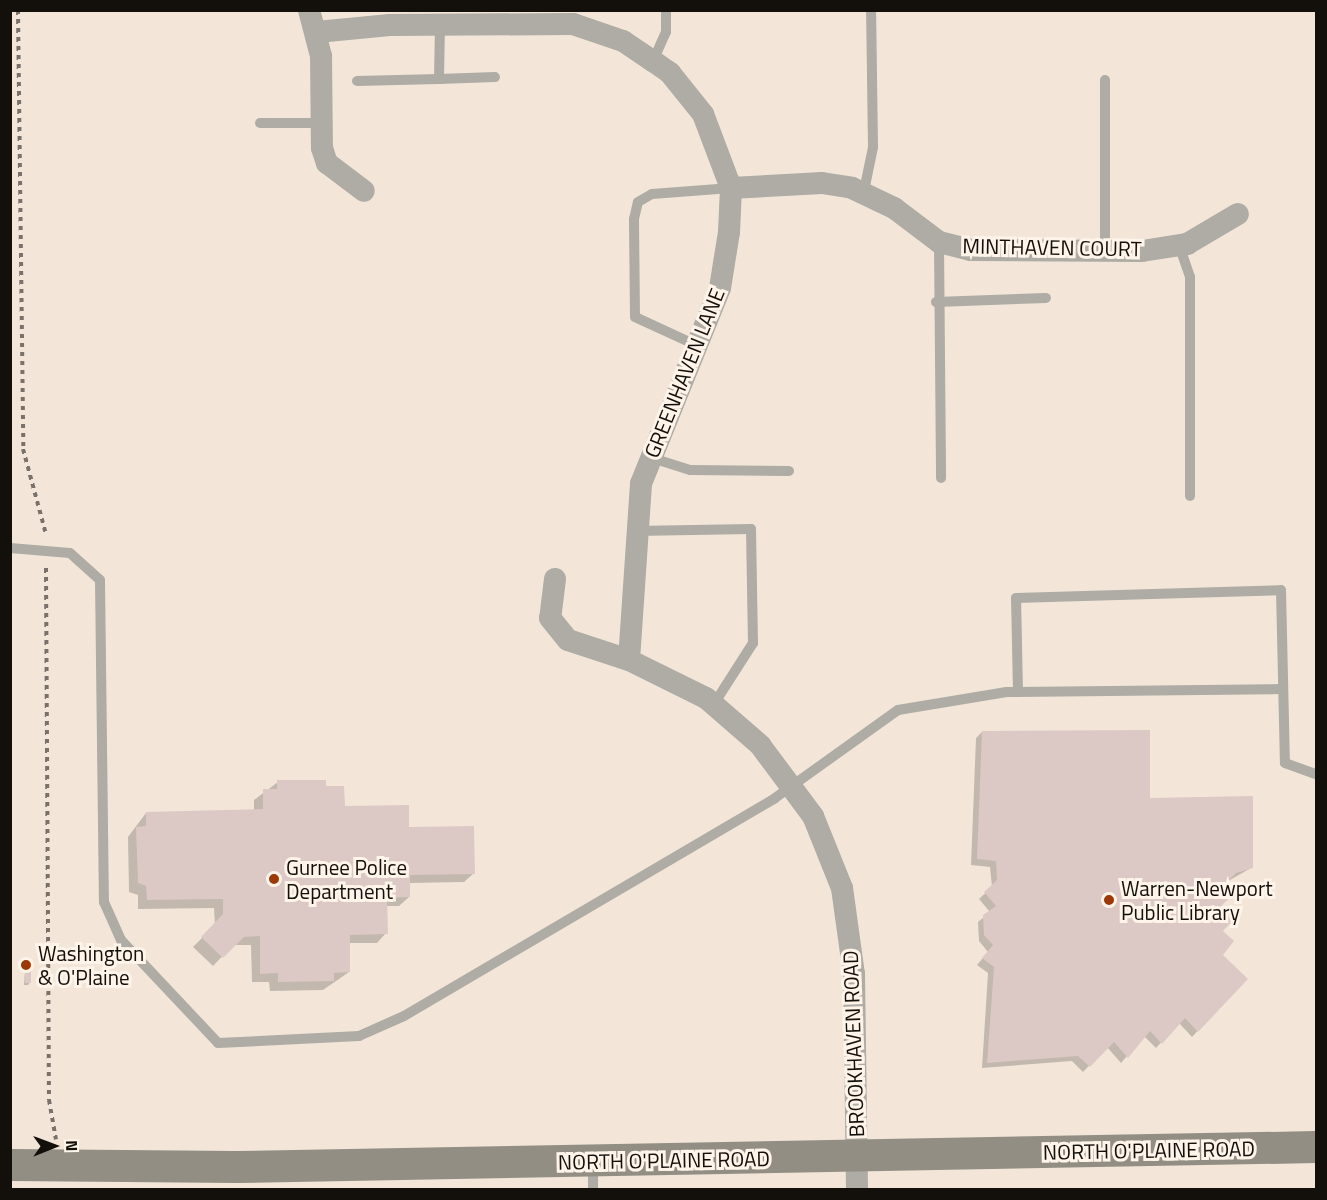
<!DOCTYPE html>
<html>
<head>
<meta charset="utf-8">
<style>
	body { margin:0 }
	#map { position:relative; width:1327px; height:1200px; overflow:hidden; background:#f3e6d9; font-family:"Titillium Web",sans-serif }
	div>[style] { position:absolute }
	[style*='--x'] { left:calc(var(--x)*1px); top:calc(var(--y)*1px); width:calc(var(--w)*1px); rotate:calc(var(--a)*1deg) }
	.shadow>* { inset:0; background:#0003 }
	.building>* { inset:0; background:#dcc8c5; transform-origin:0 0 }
	.path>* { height:4px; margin-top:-2px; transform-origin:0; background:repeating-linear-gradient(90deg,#7a726a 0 4.5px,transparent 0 9px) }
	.lane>* { height:10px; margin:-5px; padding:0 5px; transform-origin:5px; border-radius:5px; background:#aeaca5 }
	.street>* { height:22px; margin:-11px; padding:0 11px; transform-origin:11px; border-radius:11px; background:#aeaca5 }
	.secondary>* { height:32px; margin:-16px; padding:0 16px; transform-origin:16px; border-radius:16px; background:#928e84 }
	.dots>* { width:16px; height:16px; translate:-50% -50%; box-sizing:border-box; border:3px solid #fef4e9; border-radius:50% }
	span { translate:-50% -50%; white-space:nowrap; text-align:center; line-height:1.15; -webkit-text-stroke:6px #fef4e9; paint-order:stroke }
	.street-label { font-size:21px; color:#130f0b }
	.poi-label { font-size:21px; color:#130f0b }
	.left { translate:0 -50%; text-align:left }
	.frame { position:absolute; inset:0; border:12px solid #130f0b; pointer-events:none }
	.north { position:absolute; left:24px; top:1116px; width:60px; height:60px; -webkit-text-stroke:4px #fef4e9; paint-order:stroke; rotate:89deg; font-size:16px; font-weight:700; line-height:24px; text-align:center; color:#130f0b }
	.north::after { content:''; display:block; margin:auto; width:21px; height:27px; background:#130f0b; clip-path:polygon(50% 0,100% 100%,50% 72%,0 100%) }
</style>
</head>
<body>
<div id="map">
	<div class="shadow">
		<i style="clip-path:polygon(982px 732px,1148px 799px,1251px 868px,1223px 884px,1221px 905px,1221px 955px,1246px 979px,1192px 1037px,1179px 1023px,1156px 1048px,1144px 1036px,1121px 1063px,1107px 1047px,1083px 1072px,1072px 1061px,982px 1068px,988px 973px,977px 965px,988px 952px,979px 941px,978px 922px,990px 912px,979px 899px,992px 887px,990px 867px,971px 865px,976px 738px)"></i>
		<i style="clip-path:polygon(278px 782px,325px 788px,343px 808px,408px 828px,474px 873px,464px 882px,408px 883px,409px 897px,399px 906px,386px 906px,386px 933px,377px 943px,348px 943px,349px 972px,323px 990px,270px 991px,269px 982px,252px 982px,251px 945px,233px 945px,213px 966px,193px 947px,215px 925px,214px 908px,138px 909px,138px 895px,129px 892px,128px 837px,146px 813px,254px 811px,254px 800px)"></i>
		<i style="clip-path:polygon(25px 970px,30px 982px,28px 985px,24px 985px)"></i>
	</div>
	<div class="building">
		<i style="clip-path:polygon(1150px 730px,1150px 798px,1253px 796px,1253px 868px,1236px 873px,1225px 884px,1234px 894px,1222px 905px,1234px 919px,1223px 931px,1234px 941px,1223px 955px,1248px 979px,1198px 1032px,1185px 1018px,1162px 1044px,1150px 1031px,1128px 1058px,1114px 1042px,1090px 1067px,1078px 1056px,987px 1063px,994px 967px,982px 958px,993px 945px,984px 935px,983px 915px,996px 906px,984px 892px,997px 880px,996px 861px,977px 859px,982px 731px)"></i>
		<i style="clip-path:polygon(277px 780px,326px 780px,326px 786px,344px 786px,345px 806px,409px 805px,409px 827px,474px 826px,475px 874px,410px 875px,410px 897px,387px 898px,388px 934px,350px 935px,350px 972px,334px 973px,334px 981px,278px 982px,278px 973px,260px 974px,260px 936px,244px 937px,223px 958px,201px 937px,223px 914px,223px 899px,147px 900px,146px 886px,138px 883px,136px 827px,146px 826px,146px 812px,263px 809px,263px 789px,277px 789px)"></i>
		<i style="left:25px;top:968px;width:6px;height:15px"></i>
	</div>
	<div class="path">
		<i style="--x:18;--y:10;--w:439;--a:89.3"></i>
		<i style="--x:23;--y:449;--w:88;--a:74.9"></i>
		<i style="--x:46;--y:568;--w:532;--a:89.68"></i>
		<i style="--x:49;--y:1100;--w:40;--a:80"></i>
	</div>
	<div class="lane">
		<i style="--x:440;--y:24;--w:55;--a:91"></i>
		<i style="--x:439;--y:79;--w:56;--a:-2"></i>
		<i style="--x:653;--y:61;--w:32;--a:-66"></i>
		<i style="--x:666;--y:32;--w:22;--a:-90"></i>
		<i style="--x:357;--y:81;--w:82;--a:-1.4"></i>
		<i style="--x:260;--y:123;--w:62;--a:0"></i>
		<i style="--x:864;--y:191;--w:45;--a:-78.4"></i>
		<i style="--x:873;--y:147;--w:137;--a:-90.8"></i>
		<i style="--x:939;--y:242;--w:236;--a:89.5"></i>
		<i style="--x:1179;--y:245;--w:34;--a:71"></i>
		<i style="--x:1190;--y:277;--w:219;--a:90"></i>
		<i style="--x:1105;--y:250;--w:170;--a:-90"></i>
		<i style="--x:936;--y:302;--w:110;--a:-2.1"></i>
		<i style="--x:698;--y:346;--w:69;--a:-155.3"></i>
		<i style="--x:635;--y:317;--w:98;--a:-90.6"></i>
		<i style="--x:634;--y:219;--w:17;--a:-77"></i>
		<i style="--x:638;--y:202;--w:16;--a:-30"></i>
		<i style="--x:652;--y:194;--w:79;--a:-4.3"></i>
		<i style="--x:649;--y:457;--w:43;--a:17.6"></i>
		<i style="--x:690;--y:470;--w:99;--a:0.6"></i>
		<i style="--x:635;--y:531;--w:116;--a:-1"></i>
		<i style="--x:751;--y:529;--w:114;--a:89"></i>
		<i style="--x:753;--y:643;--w:72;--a:122.6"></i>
		<i style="--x:10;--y:548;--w:60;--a:4.8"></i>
		<i style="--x:70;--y:553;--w:40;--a:42"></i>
		<i style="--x:100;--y:580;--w:322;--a:89.3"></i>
		<i style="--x:104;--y:902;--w:42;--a:65.9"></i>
		<i style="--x:121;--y:940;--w:141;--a:46.7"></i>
		<i style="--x:218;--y:1043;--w:141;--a:-2.8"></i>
		<i style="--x:359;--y:1036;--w:49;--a:-24"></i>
		<i style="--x:404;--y:1016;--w:430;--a:-30.4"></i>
		<i style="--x:775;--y:798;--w:151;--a:-35.6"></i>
		<i style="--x:898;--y:710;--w:110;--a:-9.4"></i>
		<i style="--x:1007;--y:692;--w:276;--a:-0.6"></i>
		<i style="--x:1018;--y:692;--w:94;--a:-91.2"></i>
		<i style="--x:1016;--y:598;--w:265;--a:-1.7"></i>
		<i style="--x:1281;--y:590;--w:173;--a:88.7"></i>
		<i style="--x:1285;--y:763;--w:33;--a:20"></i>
		<i style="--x:593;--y:1190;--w:28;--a:-90"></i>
	</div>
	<div class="street">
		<i style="--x:309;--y:10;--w:48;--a:75.4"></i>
		<i style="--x:321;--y:56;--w:92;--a:89.4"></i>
		<i style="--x:322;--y:148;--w:16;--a:72"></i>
		<i style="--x:327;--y:163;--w:46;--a:37.1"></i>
		<i style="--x:317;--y:32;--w:73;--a:-5.5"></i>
		<i style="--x:390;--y:25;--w:183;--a:-0.3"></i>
		<i style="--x:573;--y:24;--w:53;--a:18.8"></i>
		<i style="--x:623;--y:41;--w:36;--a:34"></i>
		<i style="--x:653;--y:61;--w:21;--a:35"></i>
		<i style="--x:670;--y:73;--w:53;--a:51.2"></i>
		<i style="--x:703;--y:114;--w:79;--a:69.3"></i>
		<i style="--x:731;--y:188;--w:44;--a:92.6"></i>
		<i style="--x:729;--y:232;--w:57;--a:99.1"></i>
		<i style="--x:720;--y:288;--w:211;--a:112"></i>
		<i style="--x:641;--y:484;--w:176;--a:93.9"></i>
		<i style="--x:731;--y:188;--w:91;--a:-3.1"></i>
		<i style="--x:822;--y:183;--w:30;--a:9"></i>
		<i style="--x:852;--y:188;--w:47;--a:25.5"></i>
		<i style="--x:894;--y:208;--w:56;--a:37.1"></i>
		<i style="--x:939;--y:242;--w:33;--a:14"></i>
		<i style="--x:971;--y:250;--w:171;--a:0.3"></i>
		<i style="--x:1142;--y:251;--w:46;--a:-8.8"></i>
		<i style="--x:1187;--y:244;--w:59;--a:-30.5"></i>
		<i style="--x:555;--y:579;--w:39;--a:97"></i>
		<i style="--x:550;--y:618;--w:28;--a:51"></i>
		<i style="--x:568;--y:640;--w:64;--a:18.2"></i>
		<i style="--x:629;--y:660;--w:86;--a:26.3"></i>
		<i style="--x:706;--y:698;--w:72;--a:41"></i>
		<i style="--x:760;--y:745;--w:89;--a:53.3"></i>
		<i style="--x:813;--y:816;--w:78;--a:68.1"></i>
		<i style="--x:842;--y:888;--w:87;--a:82.1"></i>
		<i style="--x:854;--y:974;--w:216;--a:89.2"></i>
	</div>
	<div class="secondary">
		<i style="--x:10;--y:1165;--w:227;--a:0.5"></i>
		<i style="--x:237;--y:1167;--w:1079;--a:-1.06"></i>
	</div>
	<div class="dots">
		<i style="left:274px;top:879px;background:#9d3807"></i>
		<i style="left:1109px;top:900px;background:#9d3807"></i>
		<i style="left:26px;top:965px;background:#9d3807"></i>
	</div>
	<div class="street-label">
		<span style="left:1052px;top:247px;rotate:1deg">MINTHAVEN COURT</span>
		<span style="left:684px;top:373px;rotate:-68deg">GREENHAVEN LANE</span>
		<span style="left:853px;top:1044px;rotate:-92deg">BROOKHAVEN ROAD</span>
		<span style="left:1149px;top:1150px;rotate:-1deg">NORTH O'PLAINE ROAD</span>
		<span style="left:664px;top:1160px;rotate:-1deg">NORTH O'PLAINE ROAD</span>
	</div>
	<div class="poi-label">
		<span class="left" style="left:286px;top:879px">Gurnee Police<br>Department</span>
		<span class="left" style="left:1121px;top:900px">Warren-Newport<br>Public Library</span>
		<span class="left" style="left:38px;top:965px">Washington<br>&amp; O'Plaine</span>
	</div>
	<div class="frame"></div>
	<div class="north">N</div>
</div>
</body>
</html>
